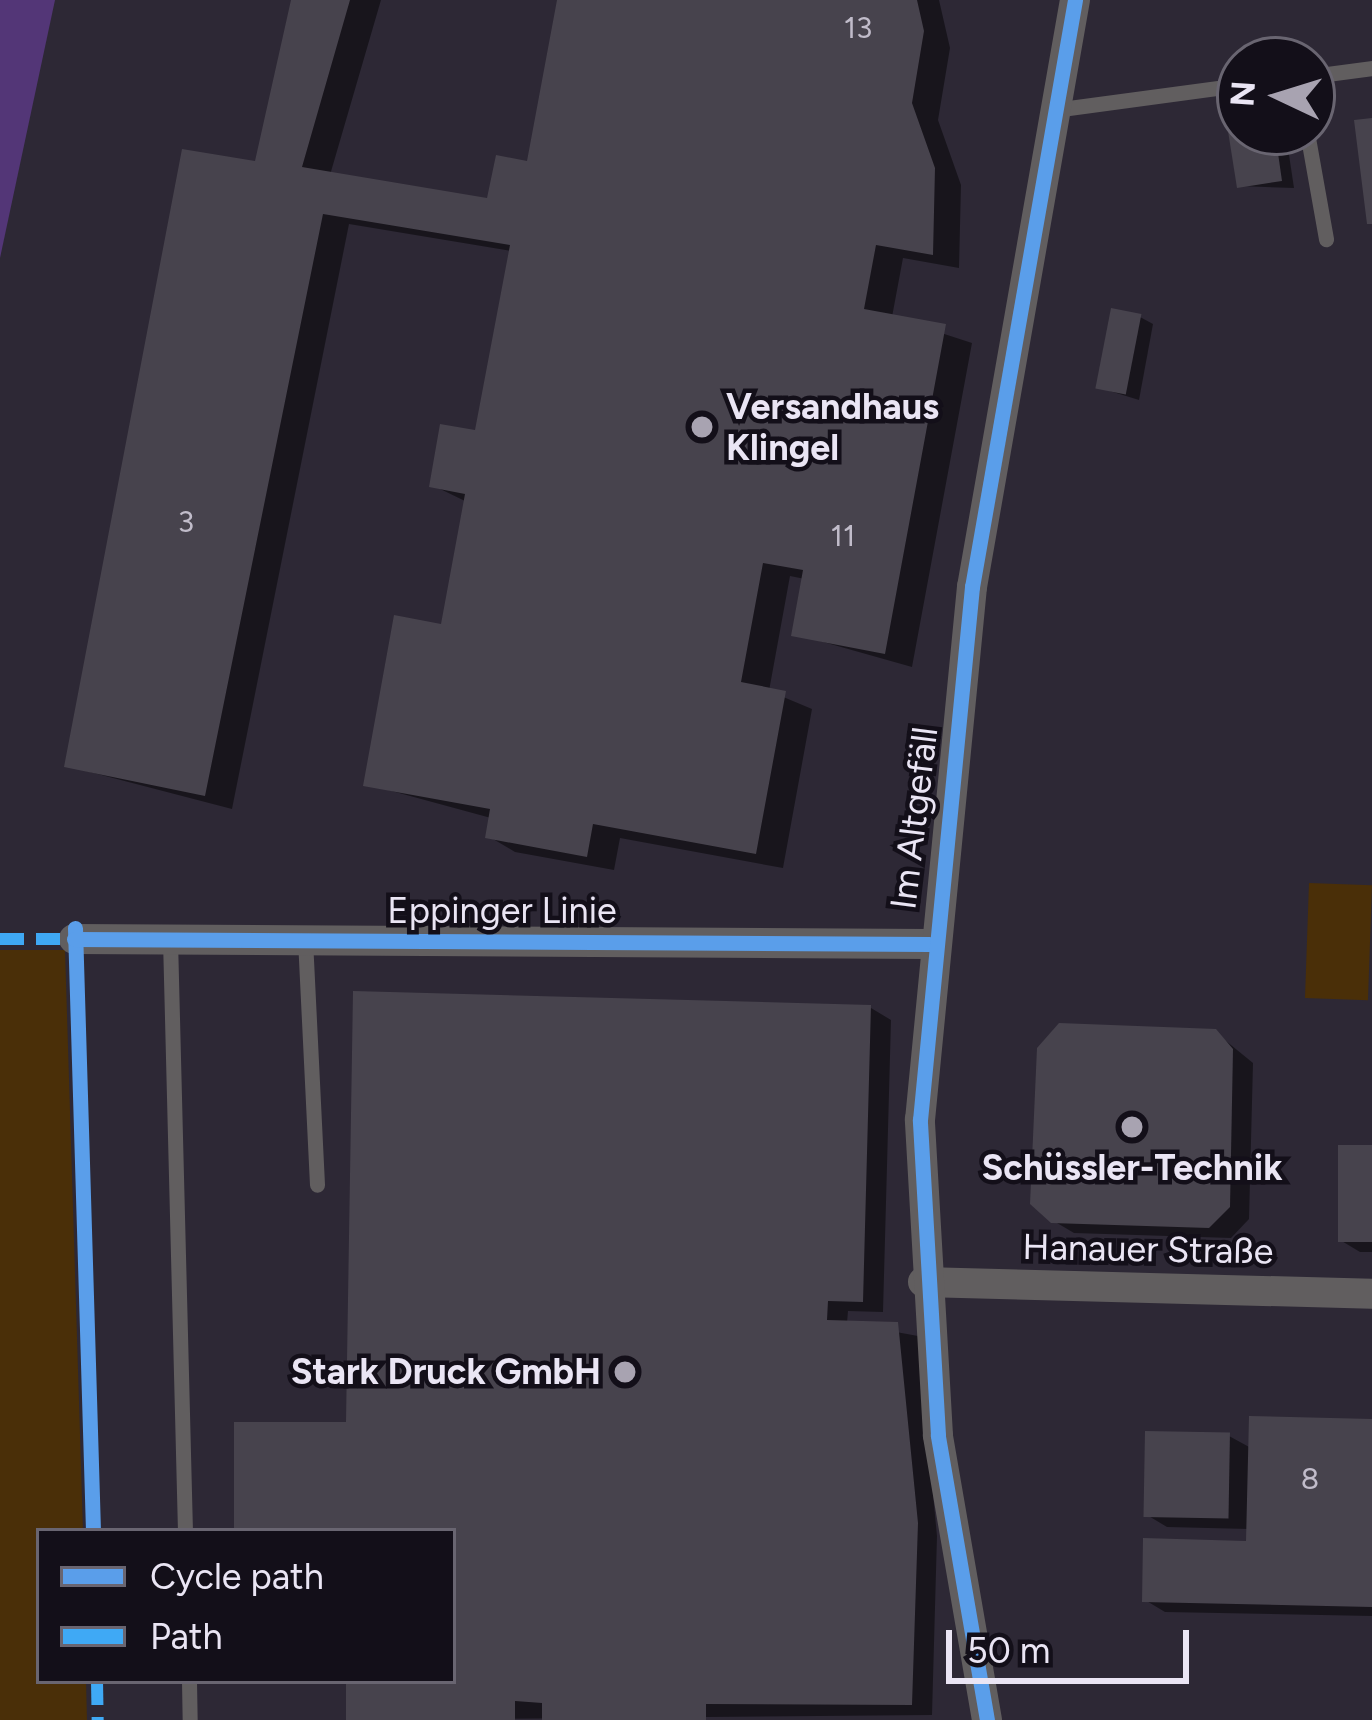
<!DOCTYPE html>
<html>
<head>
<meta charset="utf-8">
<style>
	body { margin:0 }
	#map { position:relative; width:1372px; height:1720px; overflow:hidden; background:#2d2835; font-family:Figtree,sans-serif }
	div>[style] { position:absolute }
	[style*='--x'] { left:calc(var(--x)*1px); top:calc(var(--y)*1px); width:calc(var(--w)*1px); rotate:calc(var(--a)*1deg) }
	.green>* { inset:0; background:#4a2f08; transform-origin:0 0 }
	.water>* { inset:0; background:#533677 }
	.shadow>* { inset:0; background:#0007 }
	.building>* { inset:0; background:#47434d; transform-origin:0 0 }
	.service>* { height:15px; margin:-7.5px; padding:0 7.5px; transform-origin:7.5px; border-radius:7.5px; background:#615e5f }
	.minor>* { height:30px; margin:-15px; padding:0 15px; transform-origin:15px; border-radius:15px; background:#615e5f }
	.quiet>* { height:12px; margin-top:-6px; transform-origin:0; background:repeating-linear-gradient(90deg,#3fa9f5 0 24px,transparent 0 36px) }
	.cycleway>* { height:15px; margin:-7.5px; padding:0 7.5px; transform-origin:7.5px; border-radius:7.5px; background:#5a9eea }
	.dots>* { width:33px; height:33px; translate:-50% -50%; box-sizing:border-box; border:6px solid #130f19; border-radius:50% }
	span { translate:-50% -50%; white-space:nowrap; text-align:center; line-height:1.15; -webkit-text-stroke:9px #130f19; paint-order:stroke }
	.number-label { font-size:30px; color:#c1bcca }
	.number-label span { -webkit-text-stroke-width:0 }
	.poi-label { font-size:36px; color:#eae5f4; font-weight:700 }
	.left { translate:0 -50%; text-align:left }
	.right { translate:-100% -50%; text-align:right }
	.street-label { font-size:36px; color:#eae5f4 }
	.legend { position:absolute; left:36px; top:1528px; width:420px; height:156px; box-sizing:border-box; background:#130f19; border:3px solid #696571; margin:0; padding:15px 21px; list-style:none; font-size:36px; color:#eae5f4 }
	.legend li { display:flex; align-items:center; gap:24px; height:60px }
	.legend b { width:60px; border:3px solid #696571 }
	.north { position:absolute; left:1216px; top:36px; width:120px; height:120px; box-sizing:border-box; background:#130f19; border:3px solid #696571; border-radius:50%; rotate:274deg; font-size:33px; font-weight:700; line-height:48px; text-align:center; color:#eae5f4 }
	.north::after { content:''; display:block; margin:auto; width:42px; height:54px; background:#a8a3b1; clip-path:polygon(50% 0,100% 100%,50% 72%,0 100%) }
	.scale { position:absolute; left:946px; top:1630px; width:243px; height:54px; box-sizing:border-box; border:6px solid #eae5f4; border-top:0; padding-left:15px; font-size:36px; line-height:42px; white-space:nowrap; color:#eae5f4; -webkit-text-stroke:9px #130f19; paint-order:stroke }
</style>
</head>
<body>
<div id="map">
	<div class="green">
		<i style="left:1309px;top:883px;width:63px;height:115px;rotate:2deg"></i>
		<i style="clip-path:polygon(0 950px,65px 950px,83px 1531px,39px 1531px,39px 1681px,86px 1681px,87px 1720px,0 1720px)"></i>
	</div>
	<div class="water">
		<i style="clip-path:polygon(0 0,55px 0,0 258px)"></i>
	</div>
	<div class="shadow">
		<i style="clip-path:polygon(294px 0,381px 0,330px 175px,486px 200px,530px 164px,560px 0,939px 0,950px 48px,938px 120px,961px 185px,959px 268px,903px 258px,892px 317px,972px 343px,912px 667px,795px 634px,805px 579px,790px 576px,769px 691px,812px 709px,783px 868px,620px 838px,614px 870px,515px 852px,488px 836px,491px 818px,366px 784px,444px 627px,467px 502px,432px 485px,478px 434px,511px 251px,349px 224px,232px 809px,67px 766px,257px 164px)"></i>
		<i style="clip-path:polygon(1244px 132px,1286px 135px,1294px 188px,1239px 186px)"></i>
		<i style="clip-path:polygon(1140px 317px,1153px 324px,1139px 400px,1100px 388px)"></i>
		<i style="clip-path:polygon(871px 1008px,891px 1020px,883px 1312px,848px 1311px,847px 1323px,918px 1336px,937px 1536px,932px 1715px,351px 1720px,351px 1681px,453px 1681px,453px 1531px,237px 1531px,237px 1425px,346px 1425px)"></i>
		<i style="clip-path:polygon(1215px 1032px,1253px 1063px,1249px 1219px,1231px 1238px,1074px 1233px,1052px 1220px)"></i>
		<i style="clip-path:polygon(1372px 1148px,1372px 1252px,1360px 1252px,1340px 1240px)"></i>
		<i style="clip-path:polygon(1372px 1422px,1372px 1616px,1165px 1612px,1145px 1600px,1249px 1544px,1249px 1529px,1167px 1527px,1147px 1515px,1229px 1436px,1251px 1448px)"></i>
	</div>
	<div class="building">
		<i style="clip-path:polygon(291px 0,350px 0,302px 167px,487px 198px,496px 155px,527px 161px,557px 0,917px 0,924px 31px,912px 103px,935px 168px,933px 255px,876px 245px,864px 309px,946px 324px,885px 654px,791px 636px,803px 570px,763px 563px,741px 682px,786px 691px,756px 854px,593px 824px,587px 857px,485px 838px,490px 809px,363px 786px,394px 615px,441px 624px,465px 494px,429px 487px,440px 424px,475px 430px,510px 245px,323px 214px,205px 796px,64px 767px,182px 149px,255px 161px)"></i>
		<i style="clip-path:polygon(1372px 118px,1372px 224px,1367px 224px,1354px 120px)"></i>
		<i style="clip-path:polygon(1228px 131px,1275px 132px,1282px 181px,1237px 188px)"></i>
		<i style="left:1111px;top:308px;width:31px;height:82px;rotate:11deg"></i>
		<i style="clip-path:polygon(353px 991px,871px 1005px,863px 1302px,828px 1301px,827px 1320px,898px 1322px,918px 1523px,912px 1705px,706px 1704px,706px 1720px,542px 1720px,542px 1703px,515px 1701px,515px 1720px,346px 1720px,346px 1681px,453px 1681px,453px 1531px,234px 1531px,234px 1422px,346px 1422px)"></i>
		<i style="clip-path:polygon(1059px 1023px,1216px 1029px,1233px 1049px,1230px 1207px,1209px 1228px,1051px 1223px,1030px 1204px,1037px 1048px)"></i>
		<i style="left:1338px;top:1145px;width:34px;height:97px"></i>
		<i style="clip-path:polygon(1249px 1416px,1372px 1419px,1372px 1607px,1142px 1602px,1143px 1538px,1246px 1541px)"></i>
		<i style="left:1145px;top:1431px;width:85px;height:86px;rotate:1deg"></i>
	</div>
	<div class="service">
		<i style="--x:1312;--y:76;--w:61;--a:-7.6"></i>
		<i style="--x:1054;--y:110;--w:188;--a:-7.7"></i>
		<i style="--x:1307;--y:132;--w:109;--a:79.9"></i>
		<i style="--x:170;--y:939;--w:592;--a:88.55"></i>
		<i style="--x:305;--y:939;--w:246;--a:87.2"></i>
		<i style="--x:189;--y:1681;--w:39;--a:89"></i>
	</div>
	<div class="minor">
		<i style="--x:74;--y:939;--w:855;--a:0.34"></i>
		<i style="--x:923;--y:1282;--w:449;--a:1.5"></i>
		<i style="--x:987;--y:1720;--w:289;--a:-99.8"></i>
		<i style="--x:938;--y:1435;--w:316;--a:-93.3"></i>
		<i style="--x:920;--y:1120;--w:536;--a:-84.43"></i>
		<i style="--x:972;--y:587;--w:596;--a:-80.05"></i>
	</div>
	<div class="quiet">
		<i style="--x:0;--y:939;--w:74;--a:0"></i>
		<i style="--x:97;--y:1681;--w:39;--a:89"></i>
	</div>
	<div class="cycleway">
		<i style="--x:75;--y:928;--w:603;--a:88.29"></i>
		<i style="--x:74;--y:939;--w:855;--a:0.34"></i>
		<i style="--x:987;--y:1720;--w:289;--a:-99.8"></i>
		<i style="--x:938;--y:1435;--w:316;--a:-93.3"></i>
		<i style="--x:920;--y:1120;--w:536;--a:-84.43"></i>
		<i style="--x:972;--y:587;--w:596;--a:-80.05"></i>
	</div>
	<div class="dots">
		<i style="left:702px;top:427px;background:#a8a3b1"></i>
		<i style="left:1132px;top:1127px;background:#a8a3b1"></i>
		<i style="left:625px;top:1372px;background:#a8a3b1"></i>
	</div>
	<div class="number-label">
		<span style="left:858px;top:28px">13</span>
		<span style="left:186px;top:522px">3</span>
		<span style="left:843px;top:536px">11</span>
		<span style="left:1310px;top:1479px">8</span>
	</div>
	<div class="poi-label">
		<span class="left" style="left:726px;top:427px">Versandhaus<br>Klingel</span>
		<span style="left:1132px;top:1168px">Schüssler-Technik</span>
		<span class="right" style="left:601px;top:1372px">Stark Druck GmbH</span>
	</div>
	<div class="street-label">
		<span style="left:914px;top:818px;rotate:-83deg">Im Altgefäll</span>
		<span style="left:502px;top:911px">Eppinger Linie</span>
		<span style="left:1148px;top:1249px;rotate:1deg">Hanauer Straße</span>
	</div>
	<ul class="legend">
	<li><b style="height:15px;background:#5a9eea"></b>Cycle path</li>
	<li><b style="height:15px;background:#3fa9f5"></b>Path</li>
	</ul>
	<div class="north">N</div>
	<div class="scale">50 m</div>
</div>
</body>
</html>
